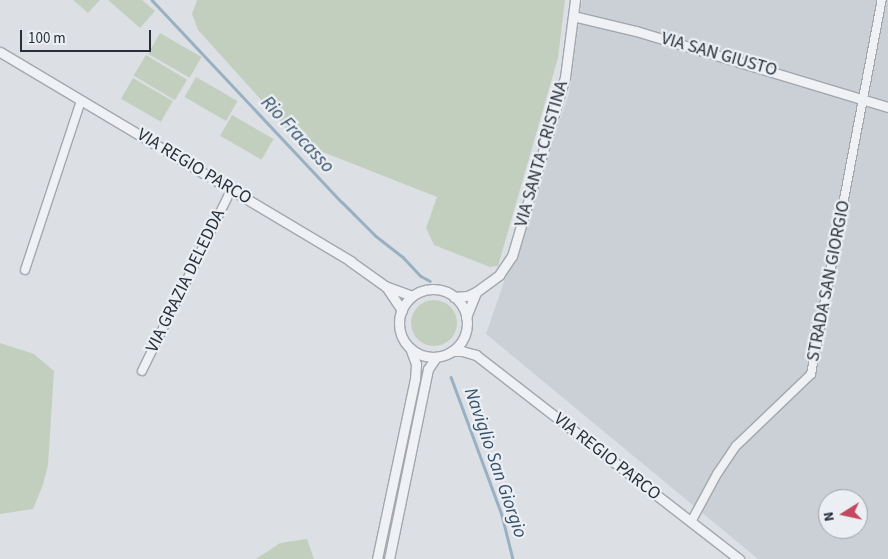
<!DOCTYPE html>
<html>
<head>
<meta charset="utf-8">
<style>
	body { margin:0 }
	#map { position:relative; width:888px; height:559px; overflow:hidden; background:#dce0e5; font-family:"Source Sans 3",sans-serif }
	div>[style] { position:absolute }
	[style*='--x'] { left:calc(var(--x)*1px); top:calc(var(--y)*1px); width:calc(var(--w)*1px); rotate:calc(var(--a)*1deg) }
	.built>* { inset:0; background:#cbd0d6 }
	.green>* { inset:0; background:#c3cfbe; transform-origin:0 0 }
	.round { border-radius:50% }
	.stream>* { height:2.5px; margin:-1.25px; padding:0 1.25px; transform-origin:1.25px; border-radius:1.25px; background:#99b0c3 }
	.roads { filter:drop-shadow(1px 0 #a2a7ae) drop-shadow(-1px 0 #a2a7ae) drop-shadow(0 1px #a2a7ae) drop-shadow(0 -1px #a2a7ae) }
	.minor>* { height:8px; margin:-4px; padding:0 4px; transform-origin:4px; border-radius:4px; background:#eff1f4 }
	.tertiary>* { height:9px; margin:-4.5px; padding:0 4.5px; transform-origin:4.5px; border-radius:4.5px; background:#eff1f4 }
	.tertiary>.ring { margin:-4.5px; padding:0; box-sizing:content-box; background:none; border:9px solid #eff1f4; border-radius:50% }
	span { translate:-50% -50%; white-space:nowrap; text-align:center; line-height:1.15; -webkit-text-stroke:4.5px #ebeff3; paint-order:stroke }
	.street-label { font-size:18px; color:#272f3a }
	.water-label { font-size:19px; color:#35506b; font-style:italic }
	.north { position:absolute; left:818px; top:489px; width:50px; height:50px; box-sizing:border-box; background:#ebeff3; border:1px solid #9da2a9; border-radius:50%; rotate:260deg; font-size:14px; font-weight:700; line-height:20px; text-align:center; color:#272f3a }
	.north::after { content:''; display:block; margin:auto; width:18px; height:22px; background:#c34861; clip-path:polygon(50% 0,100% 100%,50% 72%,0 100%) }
	.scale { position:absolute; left:20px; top:30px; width:131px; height:22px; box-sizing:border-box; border:2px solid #272f3a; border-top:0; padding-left:6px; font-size:15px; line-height:18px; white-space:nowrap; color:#272f3a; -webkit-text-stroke:4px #ebeff3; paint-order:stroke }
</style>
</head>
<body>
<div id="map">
	<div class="built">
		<i style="clip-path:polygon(evenodd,582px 0,888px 0,888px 559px,758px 559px,486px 334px,569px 93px,582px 0,828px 499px,858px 499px,858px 529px,828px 529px,828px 499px)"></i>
	</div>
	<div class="green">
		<i style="clip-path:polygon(73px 0,100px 0,88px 13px)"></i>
		<i style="clip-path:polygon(108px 0,142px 0,155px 11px,140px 28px)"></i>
		<i style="clip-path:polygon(197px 0,565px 0,558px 58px,498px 266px,490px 267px,434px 245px,426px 228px,437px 197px,300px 143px,198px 30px,192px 14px)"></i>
		<i style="left:160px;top:33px;width:48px;height:24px;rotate:30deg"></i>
		<i style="left:146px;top:55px;width:48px;height:24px;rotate:31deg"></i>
		<i style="left:196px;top:77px;width:48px;height:23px;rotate:30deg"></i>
		<i style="left:133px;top:78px;width:46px;height:24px;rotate:30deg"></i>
		<i style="left:232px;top:115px;width:48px;height:24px;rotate:30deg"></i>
		<i class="round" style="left:411px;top:300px;width:46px;height:46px"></i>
		<i style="clip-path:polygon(0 343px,34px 354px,54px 371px,48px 465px,43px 485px,33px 509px,0 514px)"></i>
		<i style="clip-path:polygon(307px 539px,314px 559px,256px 559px,280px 543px)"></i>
	</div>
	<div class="stream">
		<i style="--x:152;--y:0;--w:277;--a:46.8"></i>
		<i style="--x:342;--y:202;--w:48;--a:45"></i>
		<i style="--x:376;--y:236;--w:34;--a:38"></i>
		<i style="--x:403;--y:257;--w:26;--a:47"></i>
		<i style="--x:421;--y:276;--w:10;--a:29"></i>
		<i style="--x:451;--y:377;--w:147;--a:69.7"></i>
		<i style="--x:502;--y:515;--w:45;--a:76"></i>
	</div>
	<div class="roads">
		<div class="minor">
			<i style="--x:25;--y:270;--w:178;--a:-71.7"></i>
			<i style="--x:142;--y:371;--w:202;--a:-63.8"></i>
			<i style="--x:691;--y:522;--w:55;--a:-61.6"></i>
			<i style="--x:717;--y:474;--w:34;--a:-56"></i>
			<i style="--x:736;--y:446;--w:104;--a:-43.8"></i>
			<i style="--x:811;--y:374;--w:381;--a:-79.3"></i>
		</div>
		<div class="tertiary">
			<i style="--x:573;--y:16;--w:65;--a:13.4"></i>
			<i style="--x:636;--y:31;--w:263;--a:16.8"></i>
			<i style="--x:0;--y:52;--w:408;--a:30.8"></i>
			<i style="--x:350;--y:261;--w:43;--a:35.5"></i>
			<i style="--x:385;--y:286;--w:29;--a:20"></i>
			<i style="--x:387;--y:288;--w:27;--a:56"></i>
			<i class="ring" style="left:399px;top:289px;width:59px;height:59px"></i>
			<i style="--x:454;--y:297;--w:13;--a:-4"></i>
			<i style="--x:467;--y:296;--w:10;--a:-24"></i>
			<i style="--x:476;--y:292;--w:29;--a:-36"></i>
			<i style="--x:499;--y:275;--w:23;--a:-56"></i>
			<i style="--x:512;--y:256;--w:187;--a:-73.5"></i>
			<i style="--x:565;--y:77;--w:78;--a:-82.6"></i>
			<i style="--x:466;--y:317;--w:27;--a:-68"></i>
			<i style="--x:452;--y:351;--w:10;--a:0"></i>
			<i style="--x:462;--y:351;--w:15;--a:16"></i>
			<i style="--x:476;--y:355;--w:333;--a:37.8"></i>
			<i style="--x:377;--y:559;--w:184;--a:-78.1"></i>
			<i style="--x:415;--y:379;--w:15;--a:-86"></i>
			<i style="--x:416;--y:364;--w:15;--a:-110"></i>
			<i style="--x:389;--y:559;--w:194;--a:-78.4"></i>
			<i style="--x:428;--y:369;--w:14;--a:-56"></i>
		</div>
	</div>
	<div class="street-label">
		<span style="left:719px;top:55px;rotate:16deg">VIA SAN GIUSTO</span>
		<span style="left:542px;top:154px;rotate:-74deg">VIA SANTA CRISTINA</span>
		<span style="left:194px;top:167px;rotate:31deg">VIA REGIO PARCO</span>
		<span style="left:186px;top:281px;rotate:-64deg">VIA GRAZIA DELEDDA</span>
		<span style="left:829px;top:281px;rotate:-79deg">STRADA SAN GIORGIO</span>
		<span style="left:607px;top:457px;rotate:38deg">VIA REGIO PARCO</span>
	</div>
	<div class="water-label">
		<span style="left:297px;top:135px;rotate:47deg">Rio Fracasso</span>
		<span style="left:495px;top:463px;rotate:71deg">Naviglio San Giorgio</span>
	</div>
	<div class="north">N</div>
	<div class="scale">100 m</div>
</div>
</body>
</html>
